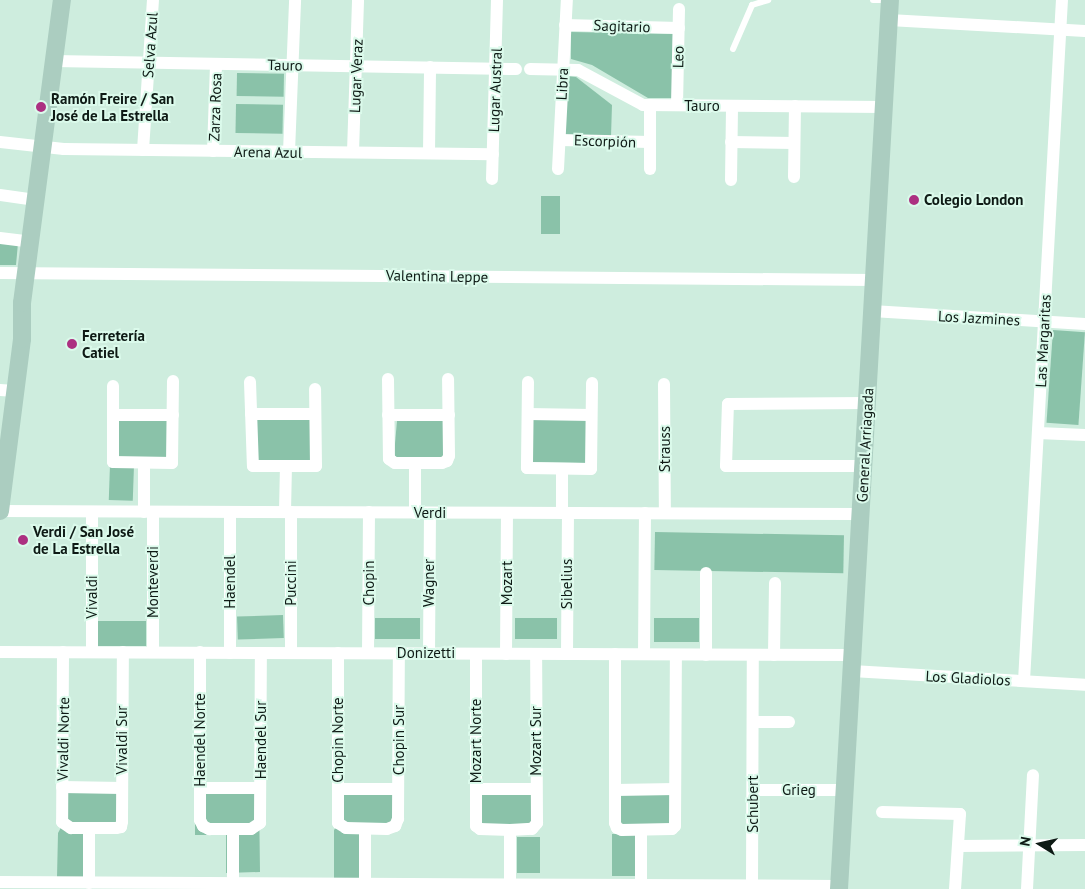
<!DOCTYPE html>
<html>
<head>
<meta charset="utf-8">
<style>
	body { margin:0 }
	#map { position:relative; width:1085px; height:889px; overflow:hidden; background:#ceedde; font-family:"PT Sans",sans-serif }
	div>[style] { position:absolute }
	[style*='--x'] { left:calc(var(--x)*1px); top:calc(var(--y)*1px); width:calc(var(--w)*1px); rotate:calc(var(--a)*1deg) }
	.green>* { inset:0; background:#8ac2a9; transform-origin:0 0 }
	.lane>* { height:6px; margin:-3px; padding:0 3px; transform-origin:3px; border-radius:3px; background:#fff }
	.street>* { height:12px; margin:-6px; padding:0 6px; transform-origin:6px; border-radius:6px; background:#fff }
	.secondary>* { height:18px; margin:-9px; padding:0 9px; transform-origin:9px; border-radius:9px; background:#abcdc0 }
	.dots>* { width:14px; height:14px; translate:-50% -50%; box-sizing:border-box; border:2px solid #dbfaeb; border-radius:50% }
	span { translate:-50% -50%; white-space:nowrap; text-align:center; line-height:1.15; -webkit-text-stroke:4px #dbfaeb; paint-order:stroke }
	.street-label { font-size:15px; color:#0e1a15 }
	.poi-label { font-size:15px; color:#0e1a15; font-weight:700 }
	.left { translate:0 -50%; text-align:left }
	.north { position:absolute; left:1015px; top:819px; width:50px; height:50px; -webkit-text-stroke:4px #dbfaeb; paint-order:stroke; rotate:280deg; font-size:14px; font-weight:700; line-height:20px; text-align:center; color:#0e1a15 }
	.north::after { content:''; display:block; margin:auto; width:18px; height:22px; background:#0e1a15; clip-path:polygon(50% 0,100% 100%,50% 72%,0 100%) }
</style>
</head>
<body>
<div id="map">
	<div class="green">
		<i style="clip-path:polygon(571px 32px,673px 34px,672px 98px,648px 98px,592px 65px,571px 59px)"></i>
		<i style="left:237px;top:73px;width:47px;height:23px;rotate:1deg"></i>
		<i style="clip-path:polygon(566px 76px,576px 77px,612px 105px,611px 136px,565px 135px)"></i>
		<i style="left:236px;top:104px;width:47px;height:29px;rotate:1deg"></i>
		<i style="left:541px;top:196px;width:19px;height:38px"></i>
		<i style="clip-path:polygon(0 241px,18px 243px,16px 265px,0 265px)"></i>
		<i style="left:1053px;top:330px;width:32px;height:93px;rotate:4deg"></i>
		<i style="left:257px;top:418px;width:55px;height:44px"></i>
		<i style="left:117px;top:419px;width:53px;height:40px"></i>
		<i style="left:533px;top:419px;width:54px;height:43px;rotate:1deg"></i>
		<i style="clip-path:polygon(397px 421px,444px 421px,445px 456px,441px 459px,399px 459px,394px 455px)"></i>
		<i style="left:110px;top:465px;width:24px;height:35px;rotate:2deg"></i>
		<i style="left:655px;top:532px;width:189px;height:38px;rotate:1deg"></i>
		<i style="left:283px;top:615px;width:23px;height:46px;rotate:88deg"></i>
		<i style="left:375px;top:618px;width:45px;height:21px"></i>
		<i style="left:515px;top:618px;width:42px;height:21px"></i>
		<i style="left:654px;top:618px;width:45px;height:24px"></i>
		<i style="left:97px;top:621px;width:49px;height:25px"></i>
		<i style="clip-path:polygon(117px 791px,120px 825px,84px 825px,85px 877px,57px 877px,58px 833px,65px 820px,64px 792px)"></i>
		<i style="clip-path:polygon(395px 792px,395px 821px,390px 826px,362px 826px,362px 879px,334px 878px,334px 830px,341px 821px,341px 794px)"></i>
		<i style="left:621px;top:792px;width:50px;height:35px;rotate:1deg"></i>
		<i style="left:481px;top:793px;width:50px;height:32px"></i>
		<i style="clip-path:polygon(195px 794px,259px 794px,260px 872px,226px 873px,226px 835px,195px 835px)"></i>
		<i style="left:612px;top:834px;width:25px;height:42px"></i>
		<i style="left:517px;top:837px;width:23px;height:36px"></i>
	</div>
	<div class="lane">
		<i style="--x:873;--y:0;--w:16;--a:0"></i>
		<i style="--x:733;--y:49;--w:48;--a:-66.6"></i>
		<i style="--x:752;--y:5;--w:17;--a:-17"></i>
	</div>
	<div class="street">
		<i style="--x:889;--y:20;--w:196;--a:3.2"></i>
		<i style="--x:565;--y:25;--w:114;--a:1.5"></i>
		<i style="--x:54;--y:61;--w:462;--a:1"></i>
		<i style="--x:530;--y:69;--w:48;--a:1.2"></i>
		<i style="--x:578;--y:70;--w:74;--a:28.3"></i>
		<i style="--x:643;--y:105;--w:241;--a:0.5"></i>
		<i style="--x:677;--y:105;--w:96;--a:-88.8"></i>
		<i style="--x:560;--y:140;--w:90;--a:1.3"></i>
		<i style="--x:0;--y:142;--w:64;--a:6.2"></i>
		<i style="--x:64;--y:149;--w:429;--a:0.7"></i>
		<i style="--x:731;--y:142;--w:63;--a:0.9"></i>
		<i style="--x:143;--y:150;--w:150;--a:-86.2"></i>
		<i style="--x:213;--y:151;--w:87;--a:-88"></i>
		<i style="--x:289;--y:152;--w:152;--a:-87.7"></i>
		<i style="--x:353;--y:152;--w:152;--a:-88.1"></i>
		<i style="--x:429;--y:153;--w:86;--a:-89.3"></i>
		<i style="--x:558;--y:169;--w:169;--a:-87"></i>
		<i style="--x:650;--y:169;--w:64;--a:-90"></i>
		<i style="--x:794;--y:177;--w:71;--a:-89.2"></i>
		<i style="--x:492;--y:179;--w:179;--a:-88.4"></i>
		<i style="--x:731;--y:180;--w:74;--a:-89.2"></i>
		<i style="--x:0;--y:195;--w:36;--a:8"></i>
		<i style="--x:0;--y:238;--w:31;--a:7"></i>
		<i style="--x:0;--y:273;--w:874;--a:0.46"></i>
		<i style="--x:872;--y:311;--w:213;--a:3.5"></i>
		<i style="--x:388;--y:379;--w:80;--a:89.3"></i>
		<i style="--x:389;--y:459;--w:7;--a:34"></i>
		<i style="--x:395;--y:463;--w:47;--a:0"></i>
		<i style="--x:442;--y:463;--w:5;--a:-22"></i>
		<i style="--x:447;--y:461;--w:5;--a:-68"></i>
		<i style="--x:449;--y:456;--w:77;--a:-90.7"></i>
		<i style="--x:250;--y:382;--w:84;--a:88"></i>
		<i style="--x:253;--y:466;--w:63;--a:0"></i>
		<i style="--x:316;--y:466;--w:77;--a:-90.7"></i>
		<i style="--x:528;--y:382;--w:86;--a:90.7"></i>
		<i style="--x:527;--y:468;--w:64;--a:0.9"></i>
		<i style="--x:591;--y:469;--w:86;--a:-89.3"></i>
		<i style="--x:664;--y:384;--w:129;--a:89.6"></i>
		<i style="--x:113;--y:386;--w:76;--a:90"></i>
		<i style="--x:113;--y:462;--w:59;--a:1"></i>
		<i style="--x:172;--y:463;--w:82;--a:-89.3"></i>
		<i style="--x:0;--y:390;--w:15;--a:4"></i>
		<i style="--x:251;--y:414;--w:64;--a:0"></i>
		<i style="--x:528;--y:414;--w:63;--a:0.9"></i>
		<i style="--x:113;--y:415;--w:60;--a:0"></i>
		<i style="--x:388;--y:415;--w:61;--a:0"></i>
		<i style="--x:1038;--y:433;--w:47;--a:2.4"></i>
		<i style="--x:864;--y:466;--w:138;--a:180"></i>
		<i style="--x:726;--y:466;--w:62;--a:-88.2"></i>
		<i style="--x:728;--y:404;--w:139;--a:-0.4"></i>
		<i style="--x:0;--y:511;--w:861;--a:0.2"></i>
		<i style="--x:144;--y:512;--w:49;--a:-90"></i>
		<i style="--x:230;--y:512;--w:141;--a:90"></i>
		<i style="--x:285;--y:512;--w:46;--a:-88.8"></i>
		<i style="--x:291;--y:512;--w:141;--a:90"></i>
		<i style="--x:415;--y:513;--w:50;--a:-90"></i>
		<i style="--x:562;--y:513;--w:44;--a:-90"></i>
		<i style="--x:706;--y:573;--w:82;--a:90"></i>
		<i style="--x:0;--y:652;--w:853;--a:0.2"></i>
		<i style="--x:63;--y:652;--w:170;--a:90.3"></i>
		<i style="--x:62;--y:822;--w:11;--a:34"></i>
		<i style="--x:71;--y:828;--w:45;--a:0"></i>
		<i style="--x:116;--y:828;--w:5;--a:-11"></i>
		<i style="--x:121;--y:827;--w:5;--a:-79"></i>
		<i style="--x:122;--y:822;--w:170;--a:-89.7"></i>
		<i style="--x:92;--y:652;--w:140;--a:-90"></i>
		<i style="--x:153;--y:652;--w:140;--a:-90"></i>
		<i style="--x:200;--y:652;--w:168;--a:90"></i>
		<i style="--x:200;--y:820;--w:7;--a:63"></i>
		<i style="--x:203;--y:826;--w:7;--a:27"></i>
		<i style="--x:209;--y:829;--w:42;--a:0"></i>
		<i style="--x:251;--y:829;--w:11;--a:-34"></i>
		<i style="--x:260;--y:823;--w:170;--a:-89.7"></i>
		<i style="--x:338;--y:653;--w:170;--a:90"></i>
		<i style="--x:338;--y:823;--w:9;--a:32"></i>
		<i style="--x:346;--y:828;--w:41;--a:1.4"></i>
		<i style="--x:387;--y:829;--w:9;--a:-21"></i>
		<i style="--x:395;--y:826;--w:8;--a:-67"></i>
		<i style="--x:398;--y:819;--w:166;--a:-89.7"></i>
		<i style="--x:368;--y:653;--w:141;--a:-89.6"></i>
		<i style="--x:429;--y:654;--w:141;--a:-89.6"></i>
		<i style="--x:476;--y:654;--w:172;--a:90"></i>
		<i style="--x:476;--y:826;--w:5;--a:37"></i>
		<i style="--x:480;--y:829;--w:30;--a:2"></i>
		<i style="--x:510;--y:830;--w:22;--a:-3"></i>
		<i style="--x:532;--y:829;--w:8;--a:-50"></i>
		<i style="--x:537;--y:823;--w:169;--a:-90.3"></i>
		<i style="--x:506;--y:654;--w:141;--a:-89.6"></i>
		<i style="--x:567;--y:654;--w:141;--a:-89.6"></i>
		<i style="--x:615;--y:654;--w:169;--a:90"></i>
		<i style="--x:615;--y:823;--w:5;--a:68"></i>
		<i style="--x:617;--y:828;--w:5;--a:22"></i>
		<i style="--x:622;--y:830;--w:50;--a:-1.1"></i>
		<i style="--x:672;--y:829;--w:4;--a:-45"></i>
		<i style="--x:675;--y:826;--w:171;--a:-89.7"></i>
		<i style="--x:644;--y:654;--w:141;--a:-89.6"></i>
		<i style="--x:774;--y:655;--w:72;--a:-89.2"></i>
		<i style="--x:852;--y:671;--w:233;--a:3.4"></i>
		<i style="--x:1024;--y:681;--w:682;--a:-86.81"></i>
		<i style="--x:753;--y:722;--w:36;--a:0"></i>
		<i style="--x:62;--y:787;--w:60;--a:1"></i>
		<i style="--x:200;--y:788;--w:60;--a:0"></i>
		<i style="--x:338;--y:789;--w:60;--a:0"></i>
		<i style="--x:476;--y:789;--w:60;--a:0"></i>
		<i style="--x:615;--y:790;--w:60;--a:-1"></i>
		<i style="--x:753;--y:790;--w:92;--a:0"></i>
		<i style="--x:882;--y:812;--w:78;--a:1.5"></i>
		<i style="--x:960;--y:814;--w:75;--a:93.8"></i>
		<i style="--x:89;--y:828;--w:55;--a:90"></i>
		<i style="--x:233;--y:829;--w:54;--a:90"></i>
		<i style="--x:510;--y:830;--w:59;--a:90"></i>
		<i style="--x:641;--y:830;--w:55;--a:90"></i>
		<i style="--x:958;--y:846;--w:127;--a:-0.5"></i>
		<i style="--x:0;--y:882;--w:839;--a:0.27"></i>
		<i style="--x:365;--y:884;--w:55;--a:-90"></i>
		<i style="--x:752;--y:886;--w:231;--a:-89.8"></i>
		<i style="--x:1027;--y:889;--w:114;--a:-87"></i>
	</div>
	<div class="secondary">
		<i style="--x:0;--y:511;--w:173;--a:-82.7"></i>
		<i style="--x:22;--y:339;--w:36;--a:-90"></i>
		<i style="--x:22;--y:303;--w:306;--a:-82.5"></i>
		<i style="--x:839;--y:889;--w:890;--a:-86.72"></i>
	</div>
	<div class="dots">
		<i style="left:41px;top:107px;background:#ac3081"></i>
		<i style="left:914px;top:200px;background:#ac3081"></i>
		<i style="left:72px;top:344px;background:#ac3081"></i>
		<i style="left:23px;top:540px;background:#ac3081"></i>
	</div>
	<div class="street-label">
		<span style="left:622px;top:26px;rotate:2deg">Sagitario</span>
		<span style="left:150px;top:45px;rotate:-86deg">Selva Azul</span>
		<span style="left:678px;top:57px;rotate:-89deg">Leo</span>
		<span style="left:285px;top:65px;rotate:1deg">Tauro</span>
		<span style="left:356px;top:76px;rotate:-88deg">Lugar Veraz</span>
		<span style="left:562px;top:84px;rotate:-87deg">Libra</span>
		<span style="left:495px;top:90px;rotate:-88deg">Lugar Austral</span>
		<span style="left:702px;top:106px">Tauro</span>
		<span style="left:215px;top:107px;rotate:-88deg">Zarza Rosa</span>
		<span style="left:605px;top:141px;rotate:2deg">Escorpión</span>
		<span style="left:268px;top:152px;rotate:1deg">Arena Azul</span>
		<span style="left:437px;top:276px;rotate:1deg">Valentina Leppe</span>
		<span style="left:979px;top:318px;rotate:3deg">Los Jazmines</span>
		<span style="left:1043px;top:341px;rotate:-87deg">Las Margaritas</span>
		<span style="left:865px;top:445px;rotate:-87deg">General Arriagada</span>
		<span style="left:665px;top:449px;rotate:-90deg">Strauss</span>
		<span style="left:430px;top:513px">Verdi</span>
		<span style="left:153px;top:582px;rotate:-90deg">Monteverdi</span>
		<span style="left:230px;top:582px;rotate:-90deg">Haendel</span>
		<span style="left:291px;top:583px;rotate:-90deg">Puccini</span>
		<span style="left:369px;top:583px;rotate:-90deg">Chopin</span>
		<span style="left:429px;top:583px;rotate:-90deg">Wagner</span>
		<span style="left:507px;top:583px;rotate:-90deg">Mozart</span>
		<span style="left:567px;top:584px;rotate:-90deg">Sibelius</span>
		<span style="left:92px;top:597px;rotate:-90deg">Vivaldi</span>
		<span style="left:426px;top:653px">Donizetti</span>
		<span style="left:968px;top:678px;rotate:3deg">Los Gladiolos</span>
		<span style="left:63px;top:739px;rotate:-89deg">Vivaldi Norte</span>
		<span style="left:122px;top:740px;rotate:-90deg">Vivaldi Sur</span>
		<span style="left:200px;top:740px;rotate:-90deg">Haendel Norte</span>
		<span style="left:261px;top:740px;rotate:-90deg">Haendel Sur</span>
		<span style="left:338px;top:740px;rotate:-90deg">Chopin Norte</span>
		<span style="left:399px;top:740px;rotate:-90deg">Chopin Sur</span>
		<span style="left:476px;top:741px;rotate:-90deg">Mozart Norte</span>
		<span style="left:536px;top:741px;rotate:-90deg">Mozart Sur</span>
		<span style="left:799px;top:790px">Grieg</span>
		<span style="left:753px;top:804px;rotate:-90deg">Schubert</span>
	</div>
	<div class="poi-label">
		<span class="left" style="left:51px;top:107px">Ramón Freire / San<br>José de La Estrella</span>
		<span class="left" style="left:924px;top:200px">Colegio London</span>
		<span class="left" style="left:82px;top:344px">Ferretería<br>Catiel</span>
		<span class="left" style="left:33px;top:540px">Verdi / San José<br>de La Estrella</span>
	</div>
	<div class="north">N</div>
</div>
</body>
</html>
